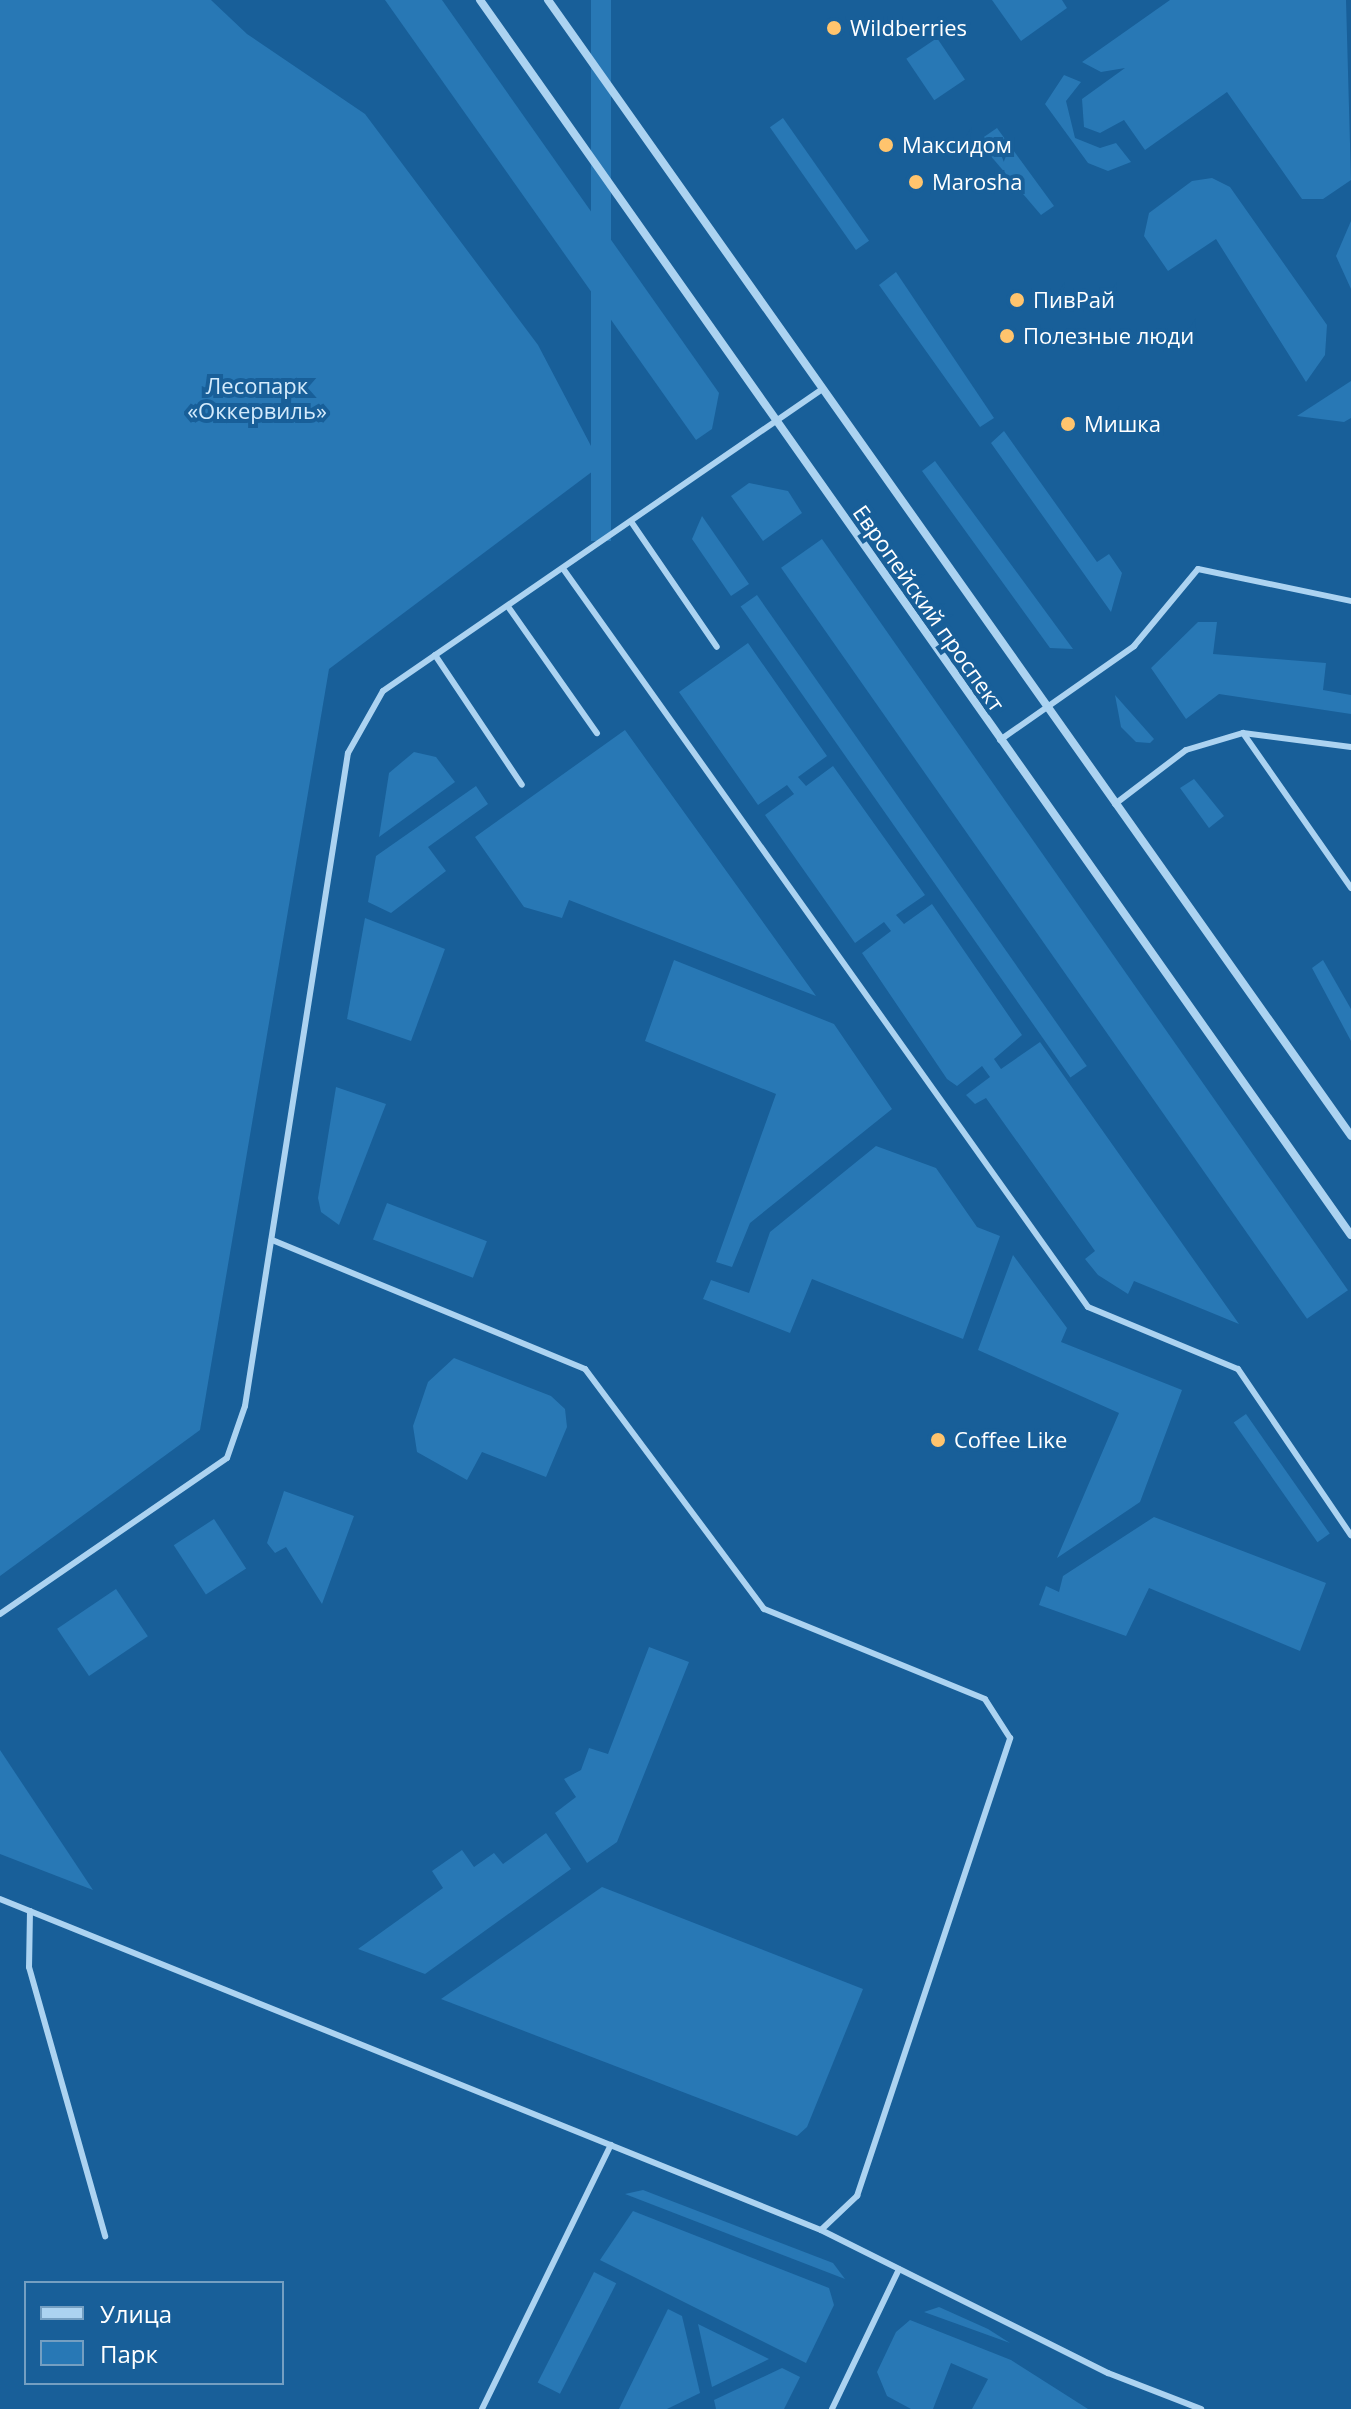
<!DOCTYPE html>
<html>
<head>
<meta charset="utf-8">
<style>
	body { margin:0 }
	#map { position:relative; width:1351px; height:2409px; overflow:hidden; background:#185f99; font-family:"Open Sans",sans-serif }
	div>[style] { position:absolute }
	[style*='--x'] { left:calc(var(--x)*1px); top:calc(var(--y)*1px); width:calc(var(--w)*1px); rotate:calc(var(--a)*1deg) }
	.green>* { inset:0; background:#2878b5; transform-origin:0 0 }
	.service>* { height:6px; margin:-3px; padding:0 3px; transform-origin:3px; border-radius:3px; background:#acd3f1 }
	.minor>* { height:8px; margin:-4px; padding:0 4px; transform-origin:4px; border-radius:4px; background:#acd3f1 }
	.dots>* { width:22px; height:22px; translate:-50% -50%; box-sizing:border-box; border:4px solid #185f99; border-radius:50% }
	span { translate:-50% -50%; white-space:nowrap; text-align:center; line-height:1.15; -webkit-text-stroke:8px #185f99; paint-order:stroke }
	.poi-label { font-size:22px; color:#fff }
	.left { translate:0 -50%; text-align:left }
	.park-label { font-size:22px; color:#d4ebfc }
	.street-label { font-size:22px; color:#fff }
	.legend { position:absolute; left:24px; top:2281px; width:260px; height:104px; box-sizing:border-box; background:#185f99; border:2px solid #749fc2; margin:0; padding:10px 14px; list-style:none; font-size:24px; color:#fff }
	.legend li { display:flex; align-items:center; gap:16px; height:40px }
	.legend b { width:40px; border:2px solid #749fc2 }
</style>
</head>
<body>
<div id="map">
	<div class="green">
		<i style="clip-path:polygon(0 0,211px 0,247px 34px,365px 114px,538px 345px,601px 465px,329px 669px,200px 1430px,0 1576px)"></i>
		<i style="clip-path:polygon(385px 0,442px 0,719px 393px,712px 429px,696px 440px)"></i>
		<i style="left:591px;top:0;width:20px;height:541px"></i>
		<i style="clip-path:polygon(992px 0,1062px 0,1067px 8px,1021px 41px)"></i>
		<i style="clip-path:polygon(1170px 0,1346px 0,1351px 180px,1323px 199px,1302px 199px,1227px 92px,1145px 150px,1124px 120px,1100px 133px,1084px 127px,1082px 99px,1125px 68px,1101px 72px,1082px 62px)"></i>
		<i style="left:937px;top:38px;width:50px;height:37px;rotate:56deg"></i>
		<i style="clip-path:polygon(1064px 75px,1081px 82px,1066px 101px,1075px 138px,1100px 148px,1116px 143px,1131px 162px,1108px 171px,1088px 163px,1045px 104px)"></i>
		<i style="left:783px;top:118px;width:150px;height:16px;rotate:55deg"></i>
		<i style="clip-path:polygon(997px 128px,1054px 206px,1041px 215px,978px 141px)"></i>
		<i style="clip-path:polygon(1212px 178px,1230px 187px,1327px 325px,1325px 355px,1306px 382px,1216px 239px,1168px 271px,1144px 236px,1149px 213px,1192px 181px)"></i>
		<i style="clip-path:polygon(1351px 221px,1351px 289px,1336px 256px)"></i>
		<i style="clip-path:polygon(896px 272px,994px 418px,980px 427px,879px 285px)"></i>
		<i style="clip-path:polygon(1351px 381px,1351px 418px,1344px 422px,1297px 416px)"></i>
		<i style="clip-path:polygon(1004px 431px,1097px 562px,1109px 554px,1122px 573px,1111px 612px,991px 443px)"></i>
		<i style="clip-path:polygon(935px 461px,1073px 649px,1050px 648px,922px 471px)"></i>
		<i style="clip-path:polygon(749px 483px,788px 491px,802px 513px,763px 541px,731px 496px)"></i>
		<i style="clip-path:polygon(702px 516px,749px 584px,731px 596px,692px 539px)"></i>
		<i style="left:822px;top:539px;width:917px;height:50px;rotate:55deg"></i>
		<i style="left:757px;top:595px;width:575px;height:20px;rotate:55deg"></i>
		<i style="clip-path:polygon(1198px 622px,1217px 622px,1213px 654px,1326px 663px,1323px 690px,1351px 695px,1351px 714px,1219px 694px,1186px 719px,1151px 668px)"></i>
		<i style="clip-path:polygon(748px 643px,827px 756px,798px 777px,806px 786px,833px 766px,925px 895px,896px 915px,904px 924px,932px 904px,1022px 1035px,994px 1059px,1001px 1069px,1040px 1042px,1239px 1324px,1134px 1281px,1128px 1294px,1098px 1275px,1085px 1259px,1095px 1251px,986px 1098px,975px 1104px,966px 1095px,990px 1077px,982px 1066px,957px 1086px,947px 1079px,862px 953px,891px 931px,884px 922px,855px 943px,765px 815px,794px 794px,787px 785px,758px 805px,679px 692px)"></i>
		<i style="clip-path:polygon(1115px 695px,1154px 739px,1150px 743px,1136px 742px,1121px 727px)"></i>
		<i style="clip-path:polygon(625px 730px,816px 996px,569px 900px,562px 918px,524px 907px,475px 837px)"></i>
		<i style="clip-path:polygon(414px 752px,436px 757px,455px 782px,379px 837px,389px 773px)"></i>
		<i style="clip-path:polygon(1194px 779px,1224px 816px,1209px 828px,1180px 788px)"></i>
		<i style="clip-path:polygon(476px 786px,488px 804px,428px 847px,446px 871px,391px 913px,368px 902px,376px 856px)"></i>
		<i style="clip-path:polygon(365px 918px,445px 949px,411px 1041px,347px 1019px)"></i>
		<i style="clip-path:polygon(674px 960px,834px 1024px,892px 1109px,750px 1223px,732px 1267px,716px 1262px,776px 1094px,645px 1041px)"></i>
		<i style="clip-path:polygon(1323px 960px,1351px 1009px,1351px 1041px,1312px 968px)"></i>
		<i style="clip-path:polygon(336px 1087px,386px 1104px,339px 1225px,321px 1212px,318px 1198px)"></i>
		<i style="clip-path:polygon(876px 1146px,936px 1168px,977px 1227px,1000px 1236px,963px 1339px,812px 1279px,790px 1333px,703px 1299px,711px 1280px,749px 1293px,770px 1232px)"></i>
		<i style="left:387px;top:1203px;width:107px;height:39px;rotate:21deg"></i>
		<i style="clip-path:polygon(1013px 1255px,1067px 1328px,1061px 1342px,1182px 1390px,1140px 1502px,1057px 1558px,1119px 1413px,978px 1350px)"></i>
		<i style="clip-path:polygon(454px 1358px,551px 1396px,565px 1409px,567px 1427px,546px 1477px,482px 1452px,467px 1480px,417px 1452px,413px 1426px,428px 1382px)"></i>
		<i style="left:1246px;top:1414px;width:146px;height:15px;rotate:55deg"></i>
		<i style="clip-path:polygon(284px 1491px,354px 1516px,322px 1604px,286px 1547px,275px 1553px,267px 1543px)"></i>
		<i style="clip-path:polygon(1154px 1517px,1326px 1583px,1300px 1651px,1149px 1588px,1126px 1636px,1039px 1605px,1046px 1586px,1059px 1592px,1063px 1576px)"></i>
		<i style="left:214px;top:1519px;width:59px;height:48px;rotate:57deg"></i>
		<i style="left:116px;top:1589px;width:57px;height:71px;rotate:56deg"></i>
		<i style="clip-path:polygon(649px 1647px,689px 1662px,617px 1842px,587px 1863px,555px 1813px,576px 1797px,564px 1779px,581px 1770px,589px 1748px,608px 1754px)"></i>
		<i style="clip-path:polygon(0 1750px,93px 1890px,0 1854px)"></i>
		<i style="clip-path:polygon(546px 1833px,571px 1869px,425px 1974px,358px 1949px,443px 1888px,432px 1871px,462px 1850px,474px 1867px,494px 1853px,503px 1864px)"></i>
		<i style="clip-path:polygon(602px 1887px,863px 1989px,807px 2127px,797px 2136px,441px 1999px)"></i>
		<i style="clip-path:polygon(643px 2190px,833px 2263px,845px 2279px,625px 2194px)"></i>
		<i style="clip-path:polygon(633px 2211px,829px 2288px,834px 2305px,806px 2363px,600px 2260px)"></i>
		<i style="left:594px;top:2272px;width:25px;height:124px;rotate:27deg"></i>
		<i style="clip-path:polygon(939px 2307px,988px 2329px,1010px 2343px,924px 2312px)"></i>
		<i style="clip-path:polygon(668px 2309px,682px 2316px,700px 2393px,667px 2409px,619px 2409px)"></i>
		<i style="clip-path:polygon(910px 2320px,1011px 2360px,1088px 2409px,972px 2409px,988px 2379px,951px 2363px,933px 2409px,911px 2409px,887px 2396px,877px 2372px,896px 2332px)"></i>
		<i style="clip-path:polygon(698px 2324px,769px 2359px,712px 2387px)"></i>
		<i style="clip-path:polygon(782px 2368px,800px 2377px,784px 2409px,716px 2409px,714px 2400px)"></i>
	</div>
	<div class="service">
		<i style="--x:632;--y:523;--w:150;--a:55.6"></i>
		<i style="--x:564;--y:570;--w:904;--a:54.59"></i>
		<i style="--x:1088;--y:1307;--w:162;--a:22.5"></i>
		<i style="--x:1238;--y:1369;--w:201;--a:55.8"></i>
		<i style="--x:509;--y:608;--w:153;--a:54.9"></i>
		<i style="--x:435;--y:655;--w:156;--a:56.2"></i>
		<i style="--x:1243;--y:733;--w:109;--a:7.4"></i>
		<i style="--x:1000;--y:740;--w:164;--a:-35"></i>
		<i style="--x:1134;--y:646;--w:100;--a:-50.3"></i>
		<i style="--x:1198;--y:569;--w:156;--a:11.8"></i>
		<i style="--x:1115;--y:804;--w:89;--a:-37.3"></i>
		<i style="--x:1186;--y:750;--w:59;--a:-16.6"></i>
		<i style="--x:1243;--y:733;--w:189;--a:55.1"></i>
		<i style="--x:0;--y:1614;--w:275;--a:-34.5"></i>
		<i style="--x:227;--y:1458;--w:55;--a:-70.9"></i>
		<i style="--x:245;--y:1406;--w:661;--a:-81.04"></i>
		<i style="--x:348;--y:753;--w:71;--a:-60.6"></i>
		<i style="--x:383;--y:691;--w:531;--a:-34.5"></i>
		<i style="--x:0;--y:1899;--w:885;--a:21.96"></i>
		<i style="--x:821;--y:2230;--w:50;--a:-43.4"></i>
		<i style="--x:857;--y:2196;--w:483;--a:-71.5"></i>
		<i style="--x:1010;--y:1738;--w:46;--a:-122.7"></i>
		<i style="--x:985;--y:1699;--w:239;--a:-157.8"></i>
		<i style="--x:764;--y:1609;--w:299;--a:-126.7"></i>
		<i style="--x:585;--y:1369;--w:339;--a:-157.6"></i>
		<i style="--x:30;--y:1911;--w:56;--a:91"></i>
		<i style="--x:29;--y:1967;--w:280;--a:74.2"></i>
		<i style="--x:821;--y:2230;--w:321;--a:26.5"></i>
		<i style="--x:1108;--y:2373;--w:100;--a:21.2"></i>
		<i style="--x:482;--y:2409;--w:294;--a:-64"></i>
		<i style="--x:832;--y:2409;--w:155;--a:-64.4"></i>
	</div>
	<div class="minor">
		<i style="--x:480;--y:0;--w:1511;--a:54.81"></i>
		<i style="--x:548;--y:0;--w:1391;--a:54.74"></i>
	</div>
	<div class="dots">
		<i style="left:834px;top:28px;background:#ffc46d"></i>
		<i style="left:886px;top:145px;background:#ffc46d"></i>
		<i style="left:916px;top:182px;background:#ffc46d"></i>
		<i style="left:1017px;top:300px;background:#ffc46d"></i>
		<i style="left:1007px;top:336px;background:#ffc46d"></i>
		<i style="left:1068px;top:424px;background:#ffc46d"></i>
		<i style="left:938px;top:1440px;background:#ffc46d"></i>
	</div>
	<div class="poi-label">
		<span class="left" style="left:850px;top:28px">Wildberries</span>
		<span class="left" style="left:902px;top:145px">Максидом</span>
		<span class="left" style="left:932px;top:182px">Marosha</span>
		<span class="left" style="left:1033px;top:300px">ПивРай</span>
		<span class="left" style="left:1023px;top:336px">Полезные люди</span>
		<span class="left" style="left:1084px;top:424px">Мишка</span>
		<span class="left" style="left:954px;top:1440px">Coffee Like</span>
	</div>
	<div class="park-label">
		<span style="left:257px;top:398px">Лесопарк<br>«Оккервиль»</span>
	</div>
	<div class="street-label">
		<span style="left:929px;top:608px;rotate:55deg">Европейский проспект</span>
	</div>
	<ul class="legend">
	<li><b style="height:10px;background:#acd3f1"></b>Улица</li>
	<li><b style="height:22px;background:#2878b5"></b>Парк</li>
	</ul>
</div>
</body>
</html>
